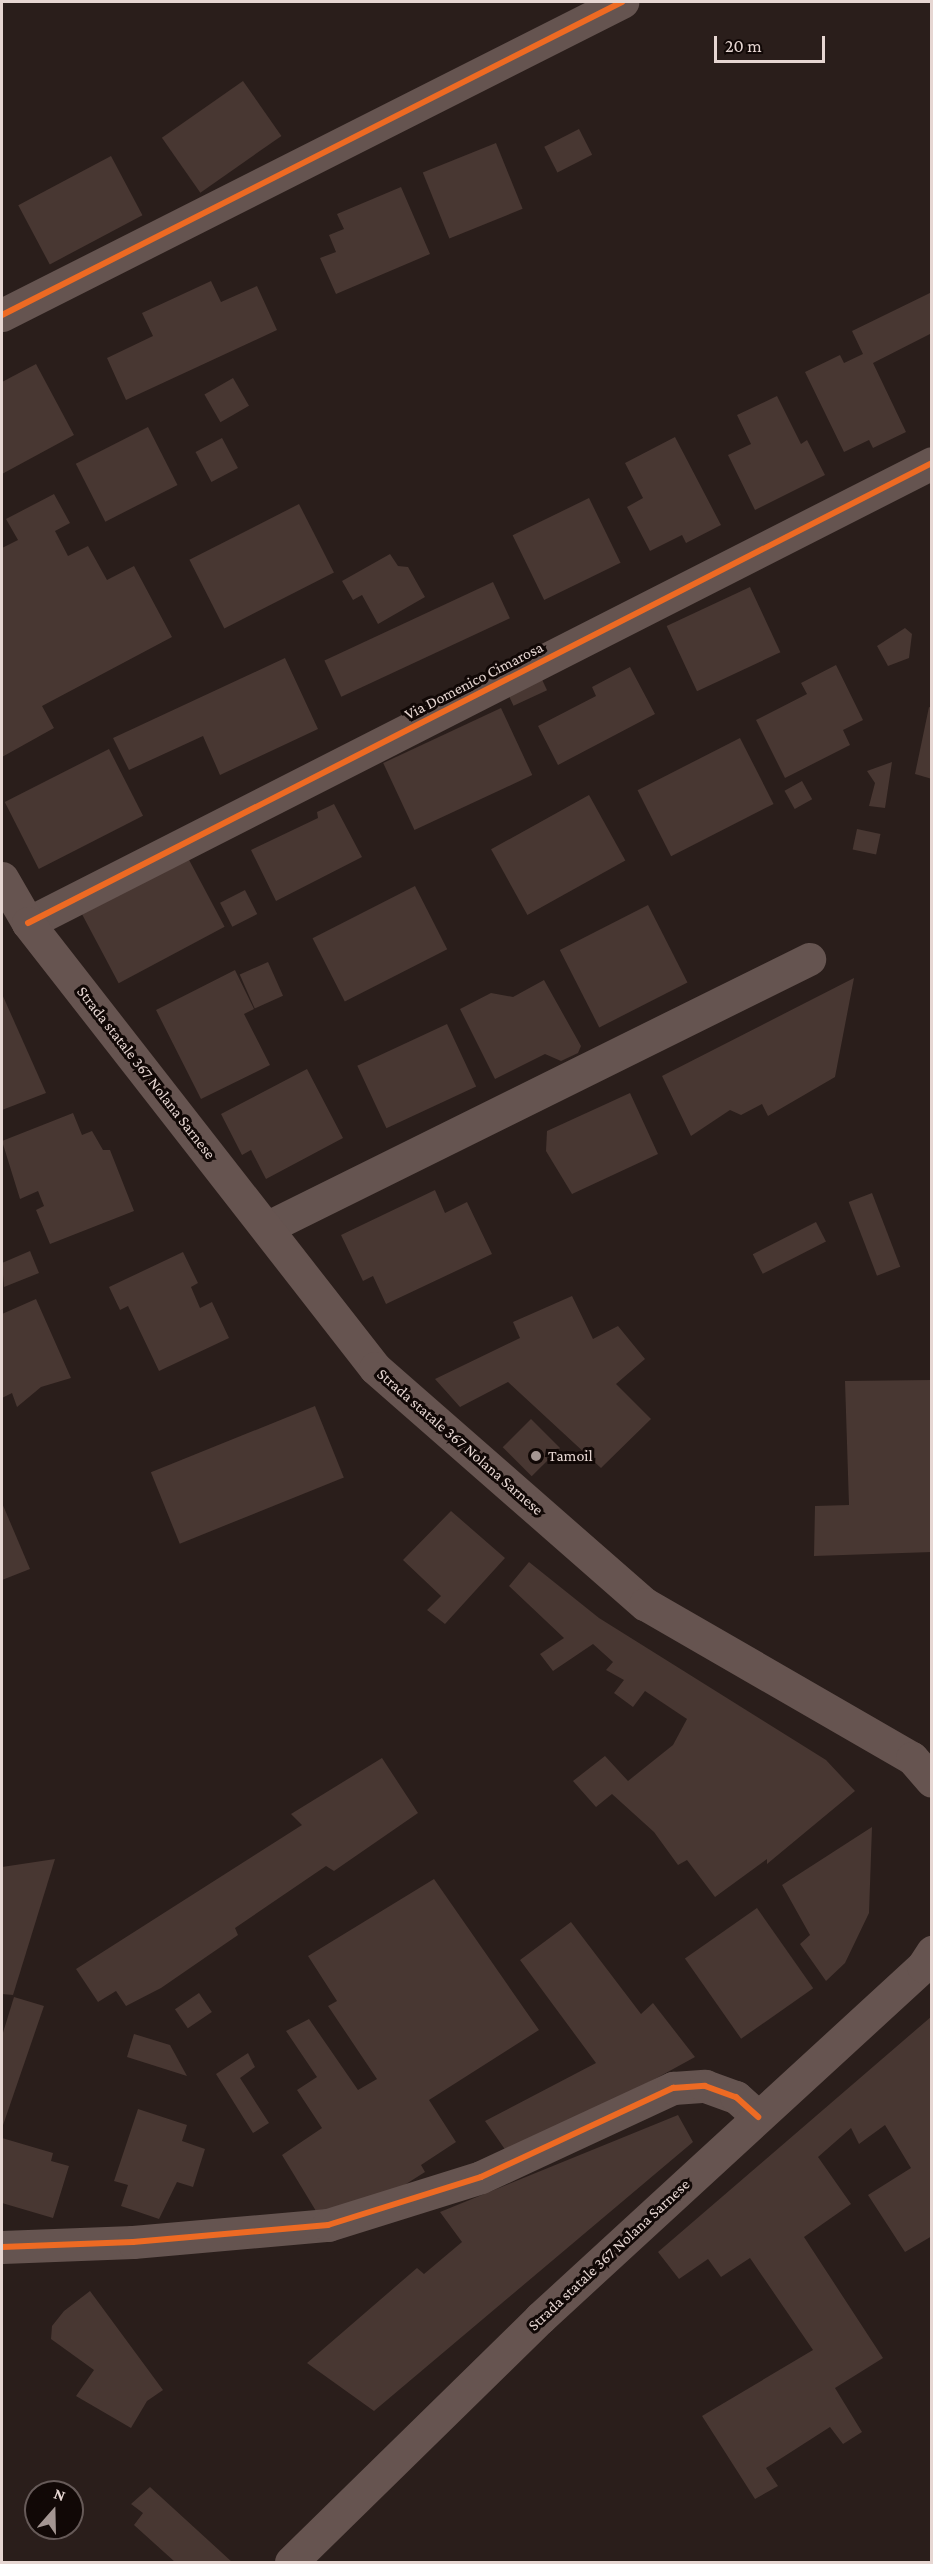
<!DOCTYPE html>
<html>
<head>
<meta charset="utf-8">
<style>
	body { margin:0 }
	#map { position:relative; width:933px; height:2564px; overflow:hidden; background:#2a1e1b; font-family:"Crimson Pro",serif }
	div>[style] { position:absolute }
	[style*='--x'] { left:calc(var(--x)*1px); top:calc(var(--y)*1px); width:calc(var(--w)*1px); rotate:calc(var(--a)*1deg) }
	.building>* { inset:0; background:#483732; transform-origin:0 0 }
	.minor>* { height:33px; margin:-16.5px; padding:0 16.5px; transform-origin:16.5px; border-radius:16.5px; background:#655450 }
	.major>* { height:33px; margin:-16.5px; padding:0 16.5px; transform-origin:16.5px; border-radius:16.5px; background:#665450 }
	.cycleway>* { height:6px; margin:-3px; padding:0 3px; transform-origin:3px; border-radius:3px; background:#ed6a23 }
	.dots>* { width:16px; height:16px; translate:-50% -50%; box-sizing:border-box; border:3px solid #110806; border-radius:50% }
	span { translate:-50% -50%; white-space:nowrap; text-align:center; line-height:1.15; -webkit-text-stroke:6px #110806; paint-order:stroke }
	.street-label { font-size:16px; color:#e6d6d2 }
	.poi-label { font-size:16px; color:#e6d6d2 }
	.left { translate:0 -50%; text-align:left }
	.frame { position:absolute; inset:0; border:3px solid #e6d6d2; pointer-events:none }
	.north { position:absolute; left:24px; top:2480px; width:60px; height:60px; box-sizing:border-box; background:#110806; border:2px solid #665a58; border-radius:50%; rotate:20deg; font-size:16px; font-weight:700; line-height:24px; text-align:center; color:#e6d6d2 }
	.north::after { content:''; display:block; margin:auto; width:21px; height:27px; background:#a49692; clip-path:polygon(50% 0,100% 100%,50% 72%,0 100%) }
	.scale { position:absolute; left:714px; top:36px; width:111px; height:27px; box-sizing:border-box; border:3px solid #e6d6d2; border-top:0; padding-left:8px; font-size:18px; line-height:21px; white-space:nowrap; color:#e6d6d2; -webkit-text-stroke:4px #110806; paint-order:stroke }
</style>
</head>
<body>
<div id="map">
	<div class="building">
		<i style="left:243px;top:81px;width:67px;height:99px;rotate:55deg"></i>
		<i style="left:579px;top:129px;width:29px;height:39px;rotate:63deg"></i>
		<i style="left:496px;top:143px;width:71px;height:79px;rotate:68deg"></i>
		<i style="left:111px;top:156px;width:67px;height:105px;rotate:62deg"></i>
		<i style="clip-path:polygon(401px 187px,430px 254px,336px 294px,320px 258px,336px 252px,329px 235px,344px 229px,337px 214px)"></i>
		<i style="clip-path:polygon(211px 281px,221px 302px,257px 286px,277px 330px,126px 400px,107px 358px,153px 336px,142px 313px)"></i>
		<i style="clip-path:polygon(932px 292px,932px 333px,873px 363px,906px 432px,873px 448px,869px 440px,844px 452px,805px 372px,840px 355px,844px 363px,863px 354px,852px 331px)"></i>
		<i style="clip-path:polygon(36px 364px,74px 435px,2px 474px,2px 382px)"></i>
		<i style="left:233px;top:378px;width:32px;height:33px;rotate:60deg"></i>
		<i style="clip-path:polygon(777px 396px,801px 444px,807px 440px,825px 475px,755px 510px,728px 455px,751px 444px,737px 415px)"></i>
		<i style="left:148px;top:427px;width:65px;height:81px;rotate:63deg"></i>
		<i style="clip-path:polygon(675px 437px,721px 525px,686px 543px,682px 535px,650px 551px,627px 507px,643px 498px,625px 463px)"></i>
		<i style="left:222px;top:438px;width:34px;height:30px;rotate:62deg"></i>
		<i style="clip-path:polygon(54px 494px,70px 523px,55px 531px,68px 556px,88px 546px,107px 580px,134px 566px,172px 637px,42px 706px,54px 728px,2px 757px,2px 548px,18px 540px,6px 519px)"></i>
		<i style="left:589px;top:498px;width:72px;height:85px;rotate:64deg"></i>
		<i style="left:299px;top:504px;width:77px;height:123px;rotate:63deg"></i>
		<i style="clip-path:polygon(390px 554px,398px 566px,408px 567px,425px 597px,378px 624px,362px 595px,353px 600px,342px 581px)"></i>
		<i style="left:493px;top:582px;width:40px;height:186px;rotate:65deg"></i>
		<i style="left:750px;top:587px;width:72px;height:92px;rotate:65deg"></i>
		<i style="clip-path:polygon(905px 628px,912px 634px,909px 658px,888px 666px,877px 646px)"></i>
		<i style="clip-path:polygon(285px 658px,318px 729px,220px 775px,203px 736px,129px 770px,113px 738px)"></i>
		<i style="clip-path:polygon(836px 665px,863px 720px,843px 730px,850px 745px,785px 778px,756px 720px,807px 694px,801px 683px)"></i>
		<i style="clip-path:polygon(630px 667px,655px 714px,558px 765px,538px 726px,596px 696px,592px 687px)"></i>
		<i style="left:539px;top:673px;width:19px;height:37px;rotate:65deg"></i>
		<i style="clip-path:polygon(929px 707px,932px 708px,932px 779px,915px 774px)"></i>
		<i style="left:501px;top:708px;width:74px;height:130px;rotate:65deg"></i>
		<i style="left:740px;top:738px;width:74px;height:115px;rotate:63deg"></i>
		<i style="left:109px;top:749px;width:75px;height:117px;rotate:63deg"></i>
		<i style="clip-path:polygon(892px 762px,885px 808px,869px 806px,875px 783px,867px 771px)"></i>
		<i style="left:802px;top:781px;width:21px;height:20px;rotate:61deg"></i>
		<i style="left:589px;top:795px;width:75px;height:112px;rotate:61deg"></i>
		<i style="clip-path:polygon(334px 804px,362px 857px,276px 901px,251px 850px,318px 818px,317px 812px)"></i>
		<i style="left:857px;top:829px;width:24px;height:21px;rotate:12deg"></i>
		<i style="left:188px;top:858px;width:78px;height:120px;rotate:62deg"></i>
		<i style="left:415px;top:886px;width:71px;height:115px;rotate:63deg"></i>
		<i style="left:245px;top:890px;width:27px;height:28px;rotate:63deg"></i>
		<i style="left:648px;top:905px;width:87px;height:99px;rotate:63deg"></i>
		<i style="left:268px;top:962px;width:37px;height:31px;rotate:66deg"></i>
		<i style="clip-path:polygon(235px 970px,254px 1009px,244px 1014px,270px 1065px,201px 1099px,156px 1010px)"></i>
		<i style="clip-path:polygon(854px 978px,835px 1077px,768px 1116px,762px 1104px,741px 1115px,730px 1110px,691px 1136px,662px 1076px)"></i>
		<i style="clip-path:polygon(544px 980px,581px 1046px,578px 1053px,561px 1061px,545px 1054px,495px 1079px,460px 1009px,491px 993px,513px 997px)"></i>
		<i style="clip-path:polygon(2px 994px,46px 1093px,2px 1110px)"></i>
		<i style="left:447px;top:1024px;width:69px;height:99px;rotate:65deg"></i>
		<i style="clip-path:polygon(307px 1069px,343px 1138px,266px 1179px,251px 1150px,242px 1155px,221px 1114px)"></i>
		<i style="clip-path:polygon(630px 1093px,658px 1154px,572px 1194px,546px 1151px,547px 1131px)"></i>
		<i style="clip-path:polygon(73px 1113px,82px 1135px,92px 1131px,103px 1150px,110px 1150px,134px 1211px,50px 1244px,36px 1210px,44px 1206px,38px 1191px,20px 1199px,2px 1141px)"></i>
		<i style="clip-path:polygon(435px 1190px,445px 1213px,467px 1202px,492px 1254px,386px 1304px,373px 1276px,363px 1281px,341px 1235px)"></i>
		<i style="left:872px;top:1193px;width:79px;height:25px;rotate:69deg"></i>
		<i style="left:816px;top:1222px;width:22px;height:71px;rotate:63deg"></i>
		<i style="clip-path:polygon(30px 1251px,39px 1273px,4px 1287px,2px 1263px)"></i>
		<i style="clip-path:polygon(183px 1252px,198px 1283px,191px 1287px,200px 1308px,212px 1302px,229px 1338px,159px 1371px,128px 1306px,120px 1310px,109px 1287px)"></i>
		<i style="clip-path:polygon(572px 1296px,593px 1339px,618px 1326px,645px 1359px,616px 1384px,651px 1419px,601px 1468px,508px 1382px,460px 1407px,435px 1379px,520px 1338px,513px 1322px)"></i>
		<i style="clip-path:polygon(36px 1299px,71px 1378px,41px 1387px,17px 1407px,12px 1393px,2px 1398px,2px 1314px)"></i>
		<i style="clip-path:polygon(932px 1380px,932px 1552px,814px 1556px,815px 1506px,849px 1505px,845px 1381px)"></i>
		<i style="left:315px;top:1406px;width:77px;height:177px;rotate:68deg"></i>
		<i style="left:531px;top:1419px;width:41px;height:40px;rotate:45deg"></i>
		<i style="clip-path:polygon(2px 1503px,30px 1569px,2px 1580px)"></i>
		<i style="clip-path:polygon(451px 1511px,505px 1558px,445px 1624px,427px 1610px,441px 1596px,403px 1560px)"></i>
		<i style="clip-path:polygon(529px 1562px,599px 1618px,826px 1760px,855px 1791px,767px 1864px,767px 1859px,715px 1897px,687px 1860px,678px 1865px,654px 1832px,612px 1794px,596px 1807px,573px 1781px,605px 1756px,628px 1781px,673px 1745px,687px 1719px,645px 1691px,633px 1707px,614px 1693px,624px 1680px,606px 1670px,613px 1662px,593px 1644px,553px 1671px,540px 1654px,564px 1638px,509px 1586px)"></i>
		<i style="clip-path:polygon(382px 1758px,418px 1813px,334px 1871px,326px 1866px,235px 1928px,238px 1935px,161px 1988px,126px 2006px,116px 1991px,98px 2002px,76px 1969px,302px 1825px,291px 1814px)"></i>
		<i style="clip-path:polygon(872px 1827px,869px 1913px,845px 1963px,826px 1981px,800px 1944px,810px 1935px,782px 1885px)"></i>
		<i style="clip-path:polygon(55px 1859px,13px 1995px,2px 1994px,2px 1867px)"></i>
		<i style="clip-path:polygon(434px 1879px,539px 2030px,429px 2100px,456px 2142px,421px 2165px,425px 2172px,395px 2191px,319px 2216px,282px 2155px,322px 2128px,297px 2090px,317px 2077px,286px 2031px,309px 2019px,358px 2090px,377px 2079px,328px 2006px,337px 2001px,308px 1956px)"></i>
		<i style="left:757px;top:1908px;width:98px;height:88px;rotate:55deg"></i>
		<i style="clip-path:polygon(571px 1922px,641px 2014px,653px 2003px,695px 2057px,511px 2158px,485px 2121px,596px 2063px,520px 1960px)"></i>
		<i style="left:199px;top:1993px;width:23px;height:29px;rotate:56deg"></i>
		<i style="clip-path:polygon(14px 1997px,44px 2006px,2px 2128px,2px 2036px)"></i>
		<i style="clip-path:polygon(932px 2016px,932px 2236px,905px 2252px,868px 2195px,911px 2168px,885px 2125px,859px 2144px,851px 2128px,818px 2157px,851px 2204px,804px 2237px,883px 2358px,835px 2388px,862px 2432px,843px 2444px,830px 2427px,766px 2468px,778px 2486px,755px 2499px,702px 2416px,813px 2350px,750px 2258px,721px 2277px,708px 2259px,679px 2279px,658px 2252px)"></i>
		<i style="clip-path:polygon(134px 2034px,170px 2045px,187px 2076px,127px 2057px)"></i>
		<i style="clip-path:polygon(248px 2053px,255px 2067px,240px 2078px,269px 2123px,253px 2133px,216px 2074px)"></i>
		<i style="clip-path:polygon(138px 2109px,187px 2125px,182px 2141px,205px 2149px,193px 2187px,177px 2182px,159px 2219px,121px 2206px,128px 2185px,114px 2181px)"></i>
		<i style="clip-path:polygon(678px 2115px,693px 2142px,374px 2411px,307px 2363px,417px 2268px,424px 2274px,462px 2242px,440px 2212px)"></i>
		<i style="clip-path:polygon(2px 2138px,53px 2153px,51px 2161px,69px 2166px,53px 2218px,2px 2203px)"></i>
		<i style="clip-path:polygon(90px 2291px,163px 2390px,147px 2401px,131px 2428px,76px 2396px,94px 2370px,51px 2339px,52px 2326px,64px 2311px)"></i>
		<i style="clip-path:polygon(150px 2487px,232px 2562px,175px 2562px,134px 2525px,143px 2513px,131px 2504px)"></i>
	</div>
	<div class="minor">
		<i style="--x:2;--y:315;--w:695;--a:-26.79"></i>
		<i style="--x:28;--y:923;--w:1014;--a:-26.97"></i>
		<i style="--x:268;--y:1227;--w:604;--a:-26.35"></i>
		<i style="--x:2;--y:2247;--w:131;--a:-2.2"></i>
		<i style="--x:133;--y:2242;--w:196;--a:-5"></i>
		<i style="--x:328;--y:2225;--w:160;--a:-17.4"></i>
		<i style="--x:481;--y:2177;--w:212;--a:-24.9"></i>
		<i style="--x:673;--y:2088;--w:32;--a:-4"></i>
		<i style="--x:705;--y:2086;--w:33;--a:20"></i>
		<i style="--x:736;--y:2097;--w:30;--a:42"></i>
	</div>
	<div class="major">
		<i style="--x:2;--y:878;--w:52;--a:60"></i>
		<i style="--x:28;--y:923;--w:564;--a:52.05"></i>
		<i style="--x:375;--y:1368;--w:359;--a:41.2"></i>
		<i style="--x:645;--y:1604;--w:308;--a:30"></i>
		<i style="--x:912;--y:1758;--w:30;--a:49"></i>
		<i style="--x:291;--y:2562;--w:349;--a:-44.4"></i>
		<i style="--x:540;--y:2318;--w:520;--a:-42.58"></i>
		<i style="--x:923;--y:1966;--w:17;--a:-57"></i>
	</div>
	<div class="cycleway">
		<i style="--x:2;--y:315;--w:695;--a:-26.79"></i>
		<i style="--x:28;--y:923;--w:1014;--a:-26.97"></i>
		<i style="--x:2;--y:2247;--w:131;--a:-2.2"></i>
		<i style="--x:133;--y:2242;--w:196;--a:-5"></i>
		<i style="--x:328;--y:2225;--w:160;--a:-17.4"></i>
		<i style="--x:481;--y:2177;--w:212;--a:-24.9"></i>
		<i style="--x:673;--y:2088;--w:32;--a:-4"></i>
		<i style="--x:705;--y:2086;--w:33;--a:20"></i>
		<i style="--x:736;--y:2097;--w:30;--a:42"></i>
	</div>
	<div class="dots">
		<i style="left:536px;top:1456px;background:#a49692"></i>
	</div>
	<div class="street-label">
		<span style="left:474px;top:681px;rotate:-27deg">Via Domenico Cimarosa</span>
		<span style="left:146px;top:1073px;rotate:52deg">Strada statale 367 Nolana Sarnese</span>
		<span style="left:460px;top:1442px;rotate:41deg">Strada statale 367 Nolana Sarnese</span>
		<span style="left:609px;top:2255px;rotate:-43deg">Strada statale 367 Nolana Sarnese</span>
	</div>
	<div class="poi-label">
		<span class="left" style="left:548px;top:1456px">Tamoil</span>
	</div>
	<div class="frame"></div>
	<div class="north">N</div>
	<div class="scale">20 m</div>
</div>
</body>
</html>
